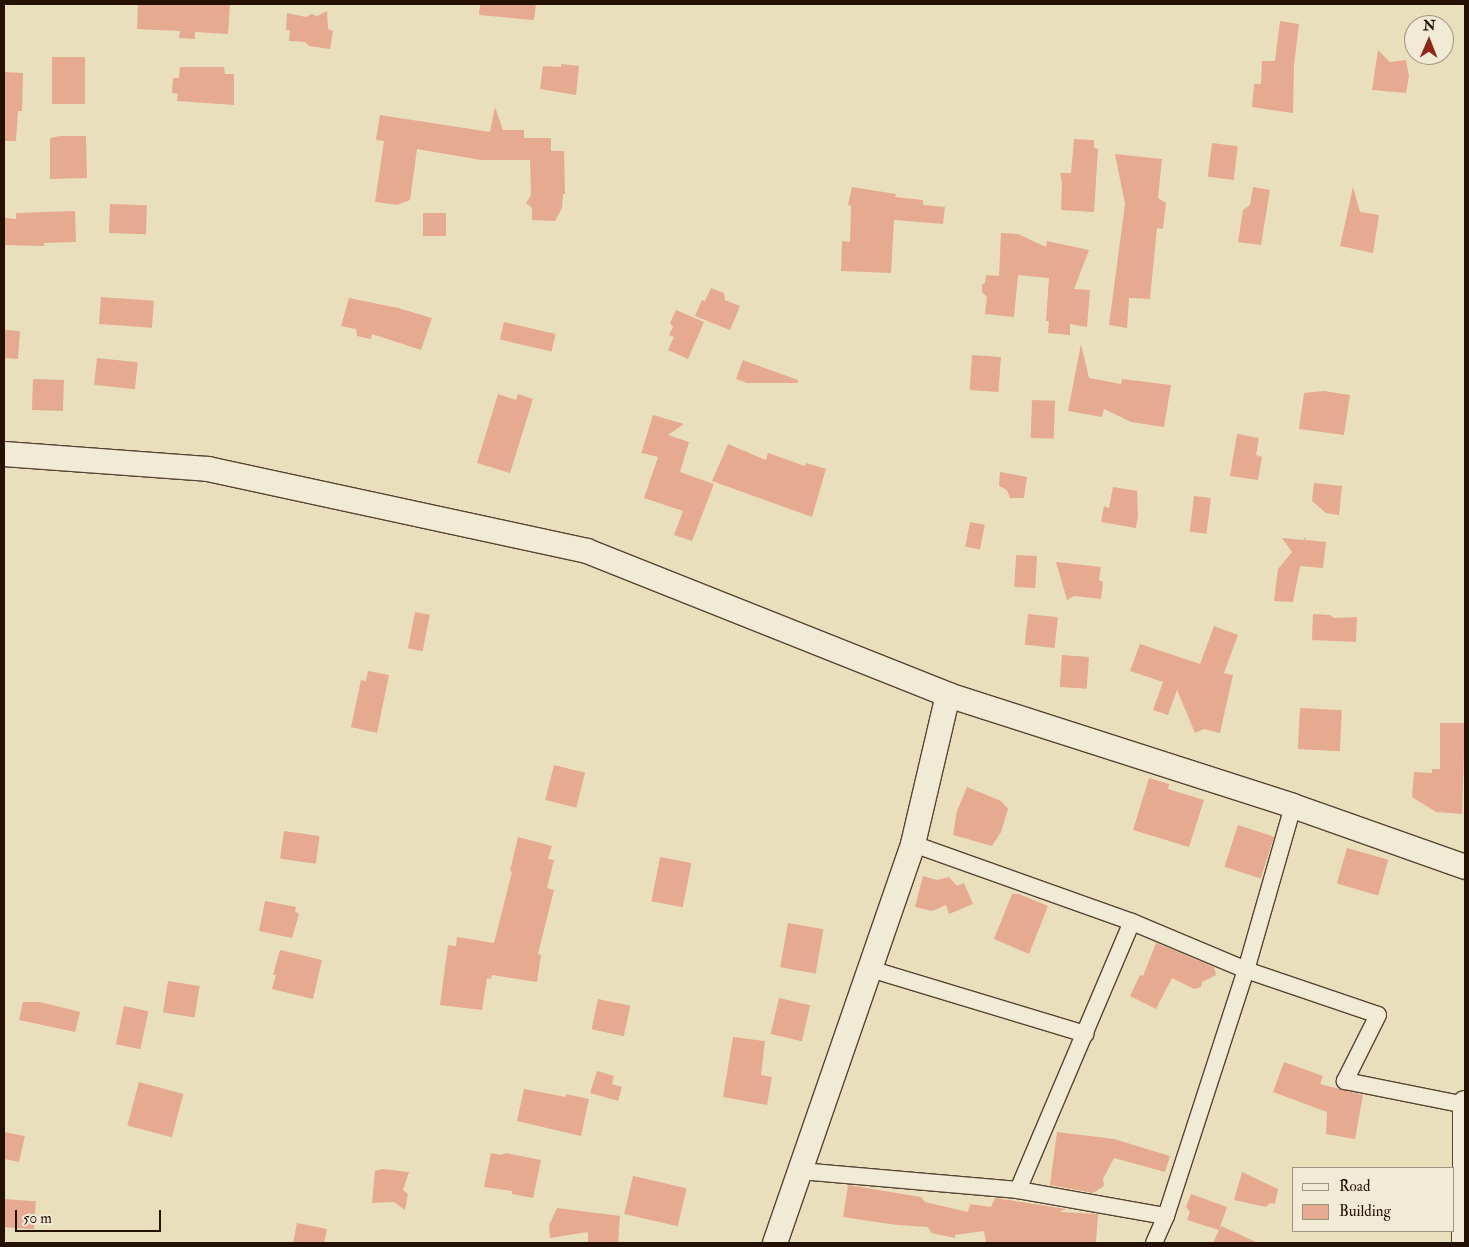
<!DOCTYPE html>
<html>
<head>
<meta charset="utf-8">
<style>
	body { margin:0 }
	#map { position:relative; width:1469px; height:1247px; overflow:hidden; background:#eadfbd; font-family:"IM FELL Double Pica",serif }
	div>[style] { position:absolute }
	[style*='--x'] { left:calc(var(--x)*1px); top:calc(var(--y)*1px); width:calc(var(--w)*1px); rotate:calc(var(--a)*1deg) }
	.building>* { inset:0; background:#e6aa90; transform-origin:0 0 }
	.roads { filter:drop-shadow(1px 0 #564432) drop-shadow(-1px 0 #564432) drop-shadow(0 1px #564432) drop-shadow(0 -1px #564432) }
	.street>* { height:16px; margin:-8px; padding:0 8px; transform-origin:8px; border-radius:8px; background:#f1ead4 }
	.secondary>* { height:24px; margin:-12px; padding:0 12px; transform-origin:12px; border-radius:12px; background:#f1ead4 }
	span { translate:-50% -50%; white-space:nowrap; text-align:center; line-height:1.15; -webkit-text-stroke:5px #f1ead4; paint-order:stroke }
	.frame { position:absolute; inset:0; border:5px solid #241104; pointer-events:none }
	.legend { position:absolute; left:1292px; top:1167px; width:162px; height:65px; box-sizing:border-box; background:#f1ead4; border:1px solid #9f9381; margin:0; padding:6px 9px; list-style:none; font-size:15px; color:#241104 }
	.legend li { display:flex; align-items:center; gap:10px; height:25px }
	.legend b { width:25px; border:1px solid #9f9381 }
	.north { position:absolute; left:1404px; top:15px; width:50px; height:50px; box-sizing:border-box; background:#f1ead4; border:1px solid #9f9381; border-radius:50%; rotate:1deg; font-size:14px; font-weight:700; line-height:20px; text-align:center; color:#241104 }
	.north::after { content:''; display:block; margin:auto; width:18px; height:22px; background:#8f2418; clip-path:polygon(50% 0,100% 100%,50% 72%,0 100%) }
	.scale { position:absolute; left:15px; top:1210px; width:146px; height:22px; box-sizing:border-box; border:2px solid #241104; border-top:0; padding-left:6px; font-size:15px; line-height:18px; white-space:nowrap; color:#241104; -webkit-text-stroke:4px #f1ead4; paint-order:stroke }
</style>
</head>
<body>
<div id="map">
	<div class="building">
		<i style="clip-path:polygon(138px 4px,230px 4px,228px 34px,195px 32px,195px 39px,179px 38px,180px 31px,137px 29px)"></i>
		<i style="clip-path:polygon(480px 4px,536px 4px,534px 20px,479px 15px)"></i>
		<i style="clip-path:polygon(327px 11px,328px 29px,333px 31px,330px 49px,309px 46px,305px 42px,289px 41px,290px 30px,286px 30px,287px 13px,306px 17px,311px 14px,317px 16px)"></i>
		<i style="clip-path:polygon(1280px 21px,1299px 24px,1294px 65px,1293px 113px,1252px 107px,1254px 84px,1261px 84px,1262px 61px,1275px 61px)"></i>
		<i style="clip-path:polygon(1378px 50px,1390px 62px,1406px 60px,1409px 76px,1406px 93px,1372px 90px)"></i>
		<i style="left:52px;top:57px;width:33px;height:47px"></i>
		<i style="clip-path:polygon(561px 64px,579px 66px,576px 95px,540px 89px,543px 66px,561px 67px)"></i>
		<i style="clip-path:polygon(180px 67px,224px 67px,225px 74px,234px 74px,234px 105px,177px 101px,178px 94px,172px 93px,173px 78px,179px 78px)"></i>
		<i style="clip-path:polygon(4px 72px,23px 73px,22px 111px,18px 111px,16px 141px,4px 141px)"></i>
		<i style="clip-path:polygon(495px 107px,503px 130px,524px 130px,524px 138px,551px 138px,551px 151px,564px 151px,565px 194px,563px 194px,562px 208px,555px 221px,532px 220px,532px 208px,526px 203px,531px 195px,530px 160px,481px 160px,417px 149px,410px 200px,397px 205px,375px 202px,384px 141px,376px 140px,380px 115px,490px 132px)"></i>
		<i style="clip-path:polygon(60px 136px,86px 136px,87px 178px,50px 179px,50px 138px)"></i>
		<i style="clip-path:polygon(1074px 139px,1094px 140px,1094px 148px,1098px 149px,1094px 212px,1061px 210px,1062px 183px,1060px 173px,1071px 173px)"></i>
		<i style="left:1212px;top:143px;width:26px;height:34px;rotate:7deg"></i>
		<i style="clip-path:polygon(1115px 154px,1162px 159px,1158px 198px,1166px 203px,1163px 229px,1157px 228px,1150px 299px,1129px 298px,1127px 328px,1109px 325px,1125px 204px)"></i>
		<i style="clip-path:polygon(852px 187px,896px 194px,895px 197px,923px 200px,923px 205px,945px 207px,943px 224px,894px 220px,891px 273px,841px 271px,842px 241px,850px 242px,851px 206px,848px 205px)"></i>
		<i style="clip-path:polygon(1253px 187px,1270px 190px,1261px 245px,1238px 242px,1243px 210px,1250px 205px)"></i>
		<i style="clip-path:polygon(1353px 187px,1360px 212px,1379px 215px,1373px 253px,1340px 246px)"></i>
		<i style="left:110px;top:204px;width:37px;height:29px;rotate:2deg"></i>
		<i style="clip-path:polygon(75px 211px,76px 242px,44px 243px,44px 246px,4px 245px,4px 218px,16px 219px,16px 213px)"></i>
		<i style="left:423px;top:213px;width:23px;height:23px"></i>
		<i style="clip-path:polygon(1001px 233px,1018px 234px,1046px 247px,1047px 241px,1089px 250px,1074px 289px,1090px 290px,1087px 327px,1070px 324px,1070px 335px,1048px 333px,1049px 321px,1046px 321px,1049px 278px,1018px 275px,1014px 317px,985px 314px,987px 297px,982px 292px,982px 285px,985px 283px,986px 275px,999px 276px)"></i>
		<i style="clip-path:polygon(711px 288px,724px 293px,725px 300px,740px 306px,730px 330px,695px 316px,702px 300px,705px 301px)"></i>
		<i style="left:101px;top:297px;width:53px;height:27px;rotate:4deg"></i>
		<i style="clip-path:polygon(349px 298px,398px 308px,432px 318px,421px 350px,372px 334px,371px 339px,357px 336px,356px 329px,341px 326px)"></i>
		<i style="clip-path:polygon(676px 310px,704px 322px,688px 359px,668px 350px,674px 337px,669px 335px,673px 327px,670px 323px)"></i>
		<i style="left:504px;top:322px;width:53px;height:18px;rotate:13deg"></i>
		<i style="left:4px;top:330px;width:16px;height:28px;rotate:4deg"></i>
		<i style="clip-path:polygon(1081px 344px,1089px 378px,1121px 384px,1122px 379px,1171px 385px,1164px 427px,1131px 422px,1104px 409px,1102px 417px,1068px 411px)"></i>
		<i style="left:972px;top:355px;width:29px;height:35px;rotate:4deg"></i>
		<i style="left:97px;top:358px;width:41px;height:27px;rotate:6deg"></i>
		<i style="clip-path:polygon(743px 360px,798px 380px,798px 383px,747px 383px,736px 379px)"></i>
		<i style="left:33px;top:379px;width:31px;height:31px;rotate:2deg"></i>
		<i style="clip-path:polygon(1324px 391px,1350px 395px,1344px 435px,1299px 429px,1304px 393px)"></i>
		<i style="clip-path:polygon(498px 394px,516px 400px,518px 394px,533px 399px,510px 473px,477px 463px)"></i>
		<i style="left:1032px;top:400px;width:23px;height:38px;rotate:2deg"></i>
		<i style="clip-path:polygon(653px 415px,684px 424px,668px 435px,689px 442px,680px 472px,714px 484px,692px 541px,674px 535px,683px 511px,644px 498px,658px 457px,643px 453px,641px 454px)"></i>
		<i style="clip-path:polygon(1237px 434px,1259px 438px,1256px 455px,1262px 457px,1258px 480px,1230px 476px)"></i>
		<i style="clip-path:polygon(728px 444px,766px 460px,768px 453px,805px 466px,806px 463px,826px 469px,812px 517px,712px 481px)"></i>
		<i style="clip-path:polygon(1000px 472px,1027px 477px,1024px 498px,1010px 498px,1007px 490px,999px 486px)"></i>
		<i style="clip-path:polygon(1314px 483px,1342px 486px,1339px 515px,1326px 513px,1312px 501px)"></i>
		<i style="clip-path:polygon(1113px 487px,1137px 491px,1138px 516px,1136px 528px,1101px 522px,1104px 506px,1109px 508px)"></i>
		<i style="left:1194px;top:496px;width:17px;height:36px;rotate:7deg"></i>
		<i style="left:970px;top:522px;width:15px;height:25px;rotate:11deg"></i>
		<i style="clip-path:polygon(1306px 537px,1305px 540px,1326px 542px,1323px 568px,1300px 566px,1293px 602px,1274px 601px,1278px 569px,1292px 552px,1282px 538px,1303px 540px)"></i>
		<i style="left:1016px;top:555px;width:21px;height:32px;rotate:3deg"></i>
		<i style="clip-path:polygon(1056px 562px,1101px 567px,1099px 580px,1103px 582px,1101px 599px,1074px 596px,1067px 600px)"></i>
		<i style="left:415px;top:612px;width:15px;height:37px;rotate:11deg"></i>
		<i style="left:1028px;top:614px;width:30px;height:31px;rotate:6deg"></i>
		<i style="clip-path:polygon(1313px 614px,1330px 615px,1334px 618px,1357px 617px,1356px 642px,1312px 640px)"></i>
		<i style="clip-path:polygon(1214px 626px,1238px 635px,1224px 673px,1233px 675px,1220px 733px,1204px 729px,1195px 733px,1177px 690px,1168px 715px,1153px 710px,1163px 682px,1130px 671px,1140px 644px,1200px 664px)"></i>
		<i style="left:1062px;top:655px;width:27px;height:32px;rotate:4deg"></i>
		<i style="clip-path:polygon(368px 671px,389px 675px,377px 733px,351px 727px,361px 680px,366px 681px)"></i>
		<i style="left:1300px;top:708px;width:42px;height:41px;rotate:3deg"></i>
		<i style="clip-path:polygon(1440px 723px,1465px 723px,1462px 814px,1436px 812px,1412px 797px,1414px 772px,1432px 773px,1432px 769px,1440px 769px)"></i>
		<i style="left:554px;top:765px;width:32px;height:36px;rotate:14deg"></i>
		<i style="clip-path:polygon(1149px 778px,1169px 784px,1168px 789px,1204px 800px,1189px 847px,1133px 830px)"></i>
		<i style="clip-path:polygon(967px 787px,1001px 801px,1008px 809px,1001px 832px,992px 846px,953px 835px,957px 811px)"></i>
		<i style="left:1238px;top:825px;width:38px;height:44px;rotate:18deg"></i>
		<i style="left:284px;top:831px;width:36px;height:28px;rotate:8deg"></i>
		<i style="clip-path:polygon(518px 837px,552px 846px,548px 859px,554px 860px,547px 888px,554px 890px,538px 954px,541px 955px,537px 982px,492px 975px,491px 979px,487px 978px,482px 1010px,440px 1005px,448px 945px,456px 946px,457px 937px,494px 943px,512px 872px,510px 871px)"></i>
		<i style="left:1347px;top:848px;width:43px;height:37px;rotate:16deg"></i>
		<i style="left:660px;top:857px;width:32px;height:45px;rotate:11deg"></i>
		<i style="clip-path:polygon(923px 876px,937px 880px,949px 877px,957px 886px,964px 883px,973px 904px,949px 914px,946px 905px,932px 911px,915px 907px)"></i>
		<i style="clip-path:polygon(1012px 894px,1019px 894px,1048px 906px,1029px 954px,994px 939px)"></i>
		<i style="clip-path:polygon(265px 901px,296px 907px,295px 911px,299px 914px,292px 938px,259px 931px)"></i>
		<i style="left:788px;top:923px;width:36px;height:45px;rotate:10deg"></i>
		<i style="clip-path:polygon(1156px 943px,1214px 967px,1216px 975px,1202px 982px,1201px 987px,1194px 989px,1172px 978px,1156px 1009px,1130px 996px,1140px 975px,1143px 976px)"></i>
		<i style="clip-path:polygon(280px 950px,322px 960px,313px 999px,272px 989px,276px 975px,273px 975px)"></i>
		<i style="left:168px;top:981px;width:32px;height:32px;rotate:9deg"></i>
		<i style="left:779px;top:998px;width:32px;height:37px;rotate:13deg"></i>
		<i style="left:598px;top:999px;width:33px;height:31px;rotate:12deg"></i>
		<i style="clip-path:polygon(23px 1002px,40px 1002px,80px 1012px,75px 1032px,19px 1020px)"></i>
		<i style="left:124px;top:1006px;width:25px;height:39px;rotate:12deg"></i>
		<i style="clip-path:polygon(733px 1037px,765px 1041px,761px 1075px,772px 1077px,767px 1105px,723px 1097px)"></i>
		<i style="clip-path:polygon(1284px 1062px,1323px 1076px,1320px 1084px,1363px 1095px,1355px 1139px,1326px 1134px,1327px 1112px,1273px 1092px)"></i>
		<i style="clip-path:polygon(597px 1071px,614px 1076px,612px 1084px,622px 1087px,618px 1101px,590px 1093px)"></i>
		<i style="left:139px;top:1082px;width:46px;height:45px;rotate:15deg"></i>
		<i style="clip-path:polygon(524px 1089px,566px 1097px,566px 1094px,589px 1099px,581px 1136px,517px 1121px)"></i>
		<i style="clip-path:polygon(4px 1132px,25px 1136px,19px 1162px,4px 1159px)"></i>
		<i style="clip-path:polygon(1057px 1132px,1114px 1139px,1170px 1156px,1165px 1172px,1114px 1158px,1103px 1179px,1104px 1186px,1093px 1193px,1050px 1185px)"></i>
		<i style="clip-path:polygon(491px 1153px,500px 1155px,506px 1153px,541px 1160px,533px 1198px,512px 1194px,512px 1191px,484px 1187px)"></i>
		<i style="clip-path:polygon(382px 1169px,409px 1172px,403px 1190px,408px 1194px,405px 1210px,394px 1202px,372px 1203px,375px 1171px)"></i>
		<i style="clip-path:polygon(1242px 1172px,1278px 1189px,1275px 1204px,1270px 1203px,1266px 1207px,1234px 1200px)"></i>
		<i style="left:633px;top:1176px;width:55px;height:39px;rotate:13deg"></i>
		<i style="clip-path:polygon(848px 1185px,921px 1197px,925px 1202px,968px 1212px,970px 1204px,991px 1207px,995px 1198px,1066px 1209px,1060px 1212px,1098px 1214px,1096px 1243px,986px 1242px,984px 1231px,955px 1235px,955px 1238px,931px 1233px,928px 1227px,897px 1225px,843px 1217px)"></i>
		<i style="clip-path:polygon(1191px 1194px,1227px 1207px,1219px 1230px,1221px 1226px,1258px 1243px,1213px 1243px,1219px 1230px,1187px 1220px,1190px 1212px,1186px 1207px)"></i>
		<i style="left:4px;top:1199px;width:32px;height:28px;rotate:4deg"></i>
		<i style="clip-path:polygon(557px 1208px,620px 1216px,618px 1243px,588px 1243px,588px 1232px,550px 1238px,549px 1225px)"></i>
		<i style="clip-path:polygon(297px 1223px,327px 1229px,324px 1243px,293px 1243px)"></i>
	</div>
	<div class="roads">
		<div class="street">
			<i style="--x:913;--y:844;--w:232;--a:19.6"></i>
			<i style="--x:1132;--y:922;--w:124;--a:22.8"></i>
			<i style="--x:1246;--y:970;--w:139;--a:18.8"></i>
			<i style="--x:1378;--y:1015;--w:74;--a:116.6"></i>
			<i style="--x:1345;--y:1081;--w:122;--a:11.3"></i>
			<i style="--x:870;--y:969;--w:225;--a:16.8"></i>
			<i style="--x:800;--y:1171;--w:219;--a:5"></i>
			<i style="--x:1018;--y:1190;--w:150;--a:10"></i>
			<i style="--x:1018;--y:1190;--w:291;--a:-67"></i>
			<i style="--x:1154;--y:1243;--w:30;--a:-66"></i>
			<i style="--x:1166;--y:1216;--w:259;--a:-72"></i>
			<i style="--x:1246;--y:970;--w:171;--a:-74"></i>
		</div>
		<div class="secondary">
			<i style="--x:4;--y:454;--w:205;--a:4.2"></i>
			<i style="--x:208;--y:469;--w:388;--a:12.2"></i>
			<i style="--x:587;--y:551;--w:389;--a:21.7"></i>
			<i style="--x:775;--y:1243;--w:422;--a:-70.9"></i>
			<i style="--x:913;--y:844;--w:153;--a:-76.8"></i>
			<i style="--x:948;--y:695;--w:362;--a:17.8"></i>
			<i style="--x:1293;--y:806;--w:182;--a:19.5"></i>
			<i style="--x:1464;--y:1243;--w:140;--a:-89.6"></i>
		</div>
	</div>
	<div class="frame"></div>
	<ul class="legend">
	<li><b style="height:6px;background:#f1ead4"></b>Road</li>
	<li><b style="height:14px;background:#e6aa90"></b>Building</li>
	</ul>
	<div class="north">N</div>
	<div class="scale">50 m</div>
</div>
</body>
</html>
